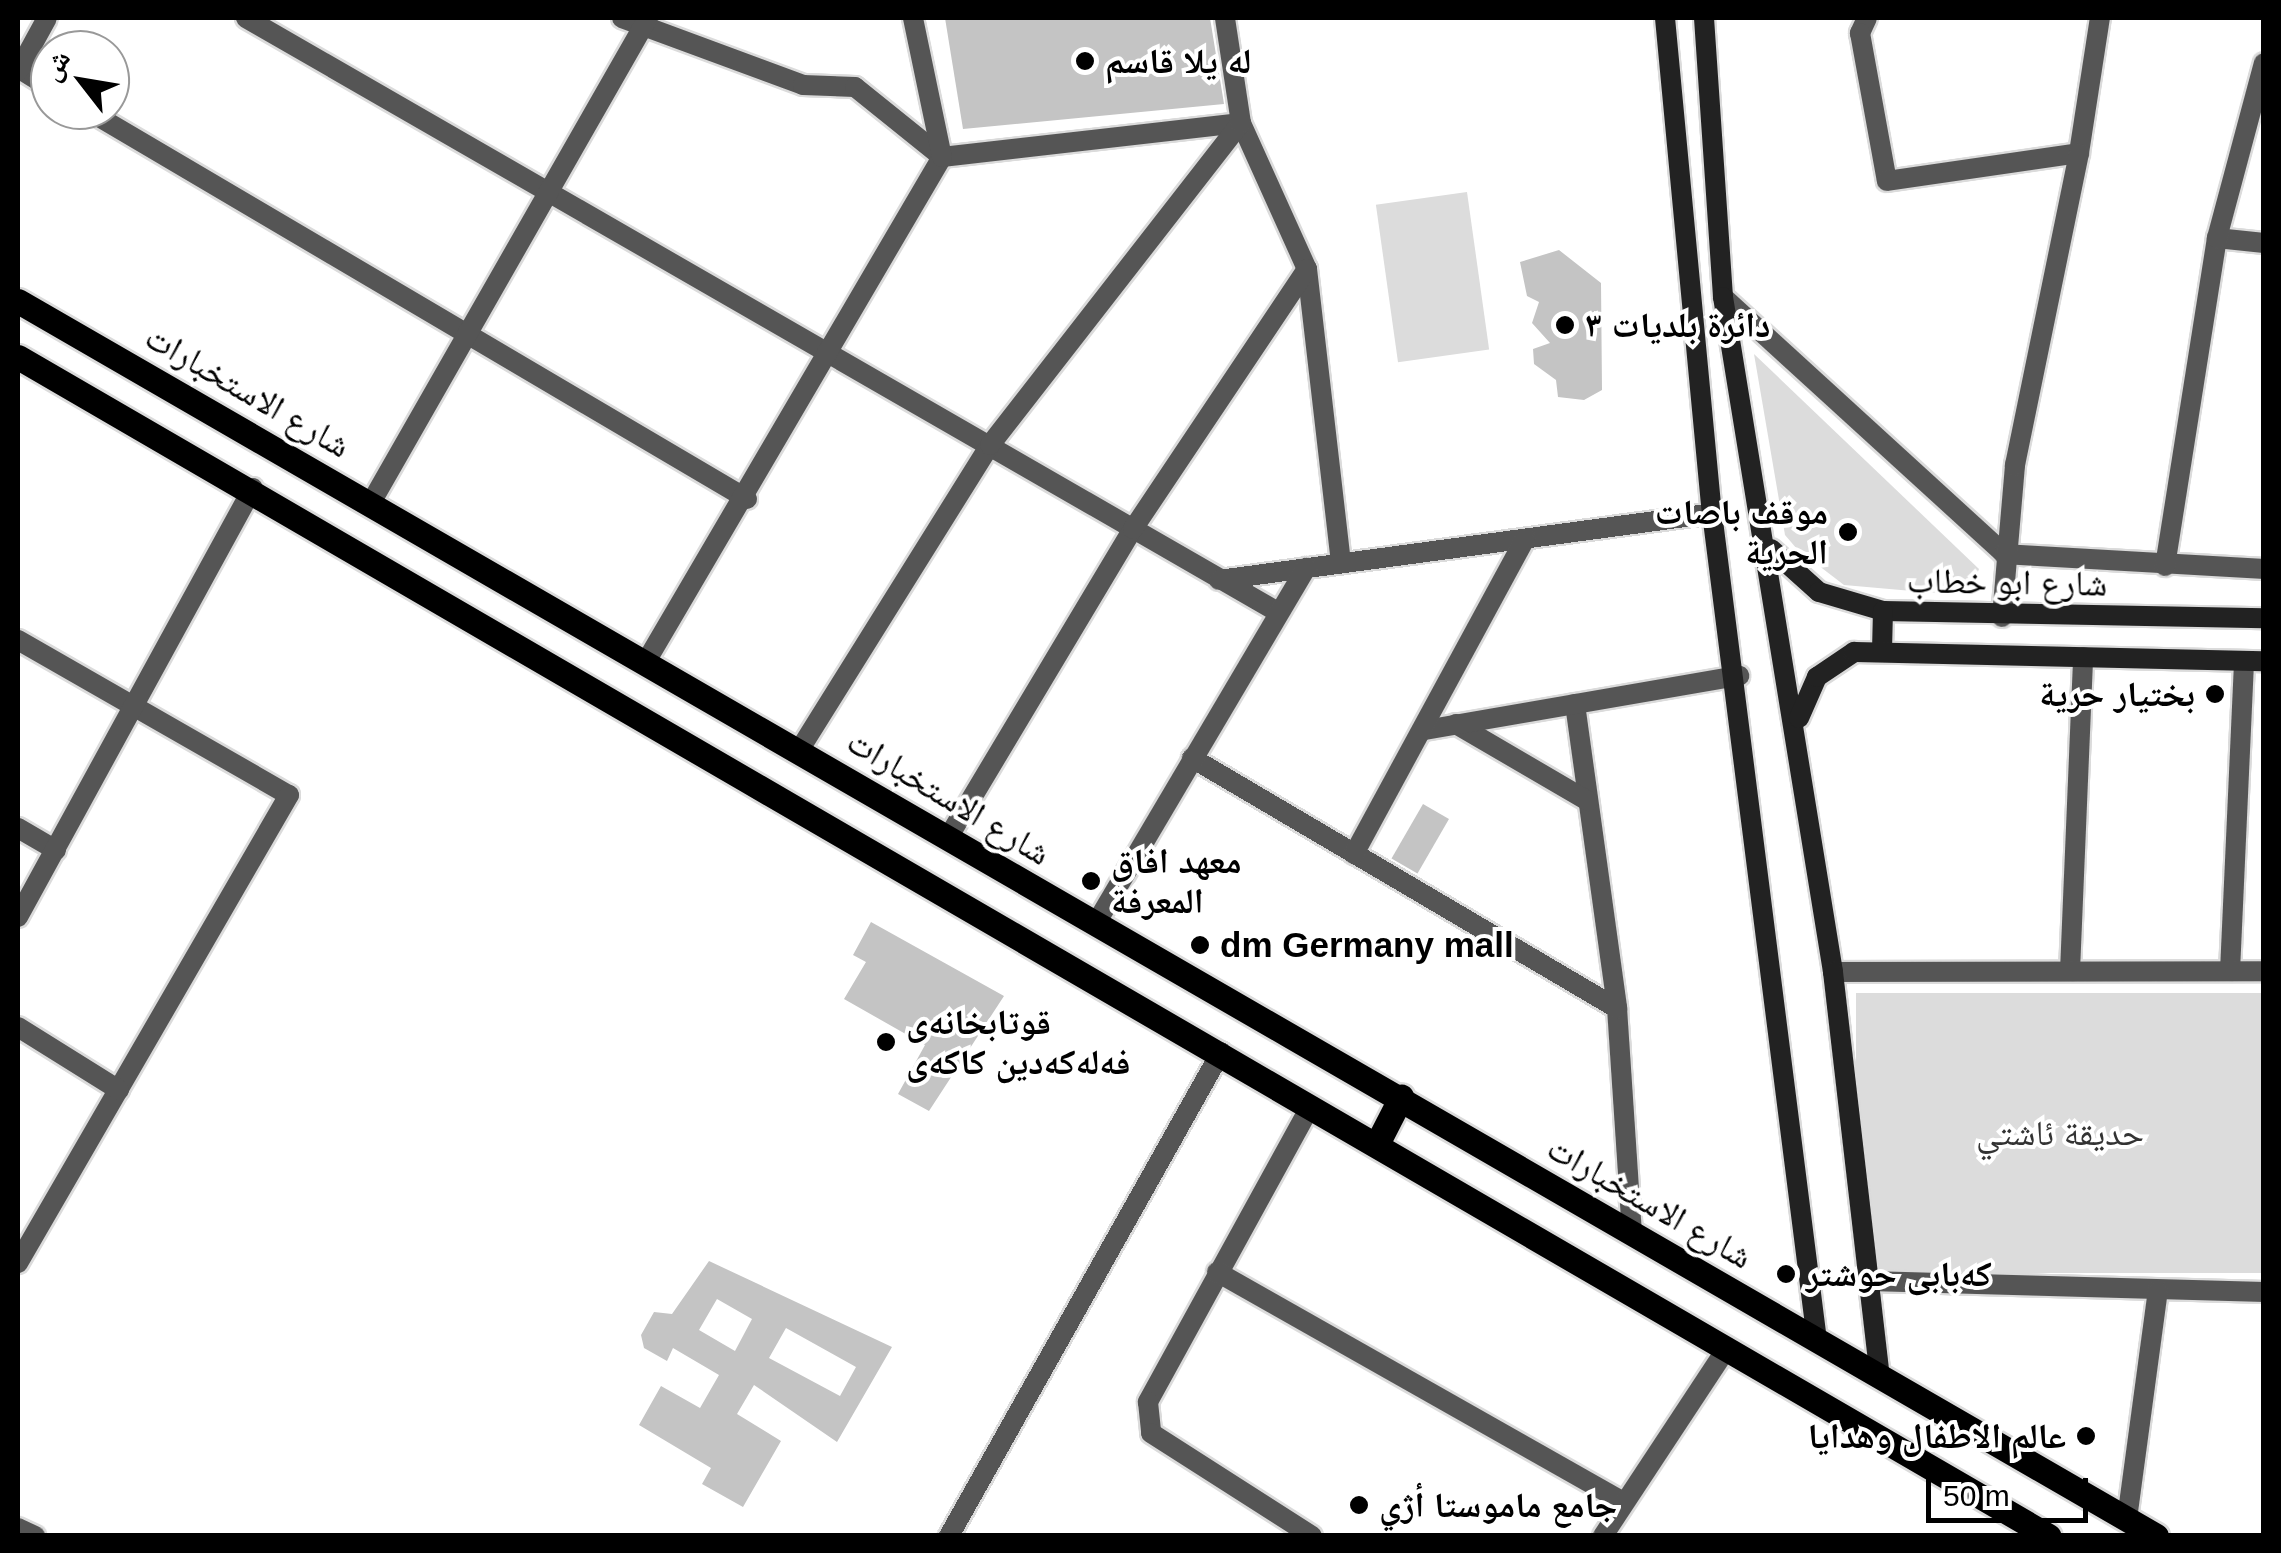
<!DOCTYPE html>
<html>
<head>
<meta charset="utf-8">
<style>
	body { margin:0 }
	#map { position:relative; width:2281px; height:1553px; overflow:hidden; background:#fff; font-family:Helvetica,"Noto Naskh Arabic",sans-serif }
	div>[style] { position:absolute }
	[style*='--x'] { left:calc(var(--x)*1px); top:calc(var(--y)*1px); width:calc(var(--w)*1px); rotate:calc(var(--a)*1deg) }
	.green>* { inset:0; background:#dcdcdc; transform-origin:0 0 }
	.building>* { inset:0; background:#c4c4c4; transform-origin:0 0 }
	.roads { filter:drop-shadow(2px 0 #dbdbdb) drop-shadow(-2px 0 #dbdbdb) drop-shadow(0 2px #dbdbdb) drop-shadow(0 -2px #dbdbdb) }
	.minor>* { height:20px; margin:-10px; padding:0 10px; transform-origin:10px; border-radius:10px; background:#555 }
	.tertiary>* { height:20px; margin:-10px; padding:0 10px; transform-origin:10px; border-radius:10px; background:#555 }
	.secondary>* { height:20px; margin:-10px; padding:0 10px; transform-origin:10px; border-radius:10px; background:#222 }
	.primary>* { height:25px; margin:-12.5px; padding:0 12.5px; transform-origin:12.5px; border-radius:12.5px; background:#000 }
	.dots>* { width:28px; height:28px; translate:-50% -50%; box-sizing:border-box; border:5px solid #fff; border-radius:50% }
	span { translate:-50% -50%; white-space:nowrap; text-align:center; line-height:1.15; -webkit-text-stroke:8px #fff; paint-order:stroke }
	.poi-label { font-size:35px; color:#000; font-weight:700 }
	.left { translate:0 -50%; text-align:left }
	.right { translate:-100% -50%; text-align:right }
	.street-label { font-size:35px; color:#000 }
	.park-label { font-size:35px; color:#333 }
	.frame { position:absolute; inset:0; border:20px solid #000; pointer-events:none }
	.north { position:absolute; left:30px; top:30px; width:100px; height:100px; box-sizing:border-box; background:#fff; border:2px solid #999; border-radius:50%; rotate:301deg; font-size:28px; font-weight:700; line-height:40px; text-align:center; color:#000 }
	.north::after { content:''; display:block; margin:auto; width:35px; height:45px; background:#000; clip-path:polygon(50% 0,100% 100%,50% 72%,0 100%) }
	.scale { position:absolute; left:1926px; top:1478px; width:162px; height:45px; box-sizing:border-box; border:5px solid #000; border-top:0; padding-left:12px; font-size:30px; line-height:35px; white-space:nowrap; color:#000; -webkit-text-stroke:8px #fff; paint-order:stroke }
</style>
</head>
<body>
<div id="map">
	<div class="green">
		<i style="left:1467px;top:192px;width:159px;height:92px;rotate:82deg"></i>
		<i style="clip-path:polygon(1754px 354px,1979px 569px,1969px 596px,1844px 585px,1797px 549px,1785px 535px)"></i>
		<i style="left:2263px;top:993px;width:280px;height:407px;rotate:90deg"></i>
	</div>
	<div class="building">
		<i style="clip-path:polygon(945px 18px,1210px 18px,1224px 104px,963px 129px)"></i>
		<i style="clip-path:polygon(1559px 250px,1601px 283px,1602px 390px,1584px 400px,1558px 397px,1556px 380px,1534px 364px,1533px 349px,1550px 343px,1532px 323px,1539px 302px,1527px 296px,1520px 262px)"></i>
		<i style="left:1423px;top:804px;width:30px;height:63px;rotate:30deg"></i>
		<i style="clip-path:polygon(871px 922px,1004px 996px,929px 1111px,898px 1094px,925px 1045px,844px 999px,866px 962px,853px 955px)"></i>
		<i style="clip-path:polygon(evenodd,709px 1261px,892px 1347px,837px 1442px,754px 1385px,737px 1414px,781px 1441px,743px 1507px,702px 1484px,711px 1468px,639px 1425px,661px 1386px,700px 1408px,719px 1375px,673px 1348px,667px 1361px,644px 1348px,641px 1335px,654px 1312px,672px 1314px,709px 1261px,717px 1299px,752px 1319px,735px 1351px,699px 1330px,717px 1299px,709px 1261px,786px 1328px,856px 1367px,840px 1396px,769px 1358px,786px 1328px)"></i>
	</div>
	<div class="roads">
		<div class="minor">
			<i style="--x:246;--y:18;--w:1189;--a:29.93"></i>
			<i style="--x:622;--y:18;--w:193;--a:20.3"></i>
			<i style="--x:803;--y:85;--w:52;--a:2.2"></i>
			<i style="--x:855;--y:87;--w:112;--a:38.8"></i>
			<i style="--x:942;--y:157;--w:301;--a:-6.5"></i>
			<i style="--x:1241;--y:123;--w:160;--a:65.7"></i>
			<i style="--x:1307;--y:269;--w:296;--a:83.4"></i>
			<i style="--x:1867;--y:18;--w:17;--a:115"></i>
			<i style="--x:1860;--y:33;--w:150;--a:79.7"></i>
			<i style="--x:1887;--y:181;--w:194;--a:-8.3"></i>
			<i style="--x:2079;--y:153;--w:137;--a:-81.2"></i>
			<i style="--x:18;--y:68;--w:38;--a:32"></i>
			<i style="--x:18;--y:71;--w:60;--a:-61.3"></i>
			<i style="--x:87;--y:110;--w:766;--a:30.51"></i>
			<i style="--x:2217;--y:238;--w:47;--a:6.1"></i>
			<i style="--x:1723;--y:297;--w:381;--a:42.4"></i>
			<i style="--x:2004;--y:554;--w:260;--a:3.3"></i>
			<i style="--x:372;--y:501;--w:556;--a:-60.26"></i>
			<i style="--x:2165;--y:566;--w:332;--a:-81"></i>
			<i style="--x:2217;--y:238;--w:181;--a:-75"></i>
			<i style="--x:1219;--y:580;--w:498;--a:-7.7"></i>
			<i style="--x:2002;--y:617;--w:153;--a:-85.1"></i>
			<i style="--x:2015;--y:465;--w:318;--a:-78.4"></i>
			<i style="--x:18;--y:640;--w:312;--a:29.8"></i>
			<i style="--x:289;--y:795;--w:541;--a:120.07"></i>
			<i style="--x:647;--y:660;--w:583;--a:-59.61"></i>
			<i style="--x:942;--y:157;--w:142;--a:-101.8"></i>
			<i style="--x:1575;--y:704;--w:307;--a:82.1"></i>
			<i style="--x:1617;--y:1008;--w:225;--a:86.2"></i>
			<i style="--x:1456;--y:724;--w:153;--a:30.3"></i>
			<i style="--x:1425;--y:730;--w:319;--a:-9.8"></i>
			<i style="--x:800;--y:749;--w:358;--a:-58"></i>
			<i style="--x:990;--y:445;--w:408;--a:-52.1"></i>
			<i style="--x:1241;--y:123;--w:106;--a:-98.7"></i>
			<i style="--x:1192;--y:758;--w:493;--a:30.5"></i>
			<i style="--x:18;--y:828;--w:44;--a:30.1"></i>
			<i style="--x:949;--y:836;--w:358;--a:-59.1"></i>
			<i style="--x:1133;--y:529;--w:313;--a:-56.2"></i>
			<i style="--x:1354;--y:854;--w:358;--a:-61.5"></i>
			<i style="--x:18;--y:917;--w:489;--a:-61.3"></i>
			<i style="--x:1095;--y:925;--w:415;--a:-59.4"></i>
			<i style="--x:2070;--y:971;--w:314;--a:-87.6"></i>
			<i style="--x:2230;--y:971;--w:310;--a:-87.4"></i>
			<i style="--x:1833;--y:972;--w:431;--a:-0.1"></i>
			<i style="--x:18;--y:1027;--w:119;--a:32"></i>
			<i style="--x:1310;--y:1107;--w:337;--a:118.8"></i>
			<i style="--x:1148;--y:1402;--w:31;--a:84"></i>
			<i style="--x:1151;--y:1433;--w:191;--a:32.6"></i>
			<i style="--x:1217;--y:1272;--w:467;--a:29.5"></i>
			<i style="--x:1870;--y:1281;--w:394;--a:1.6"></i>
			<i style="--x:2127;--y:1519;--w:230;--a:-82.3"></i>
			<i style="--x:949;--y:1536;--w:555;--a:-60.66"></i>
			<i style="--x:1603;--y:1536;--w:225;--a:-56.6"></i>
		</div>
		<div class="tertiary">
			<i style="--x:18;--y:1528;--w:19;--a:25"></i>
		</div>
		<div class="secondary">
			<i style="--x:1665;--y:18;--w:497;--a:84.6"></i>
			<i style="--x:1712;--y:513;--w:835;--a:82.77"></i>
			<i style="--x:1704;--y:18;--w:280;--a:86.1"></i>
			<i style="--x:1723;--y:297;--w:684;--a:80.74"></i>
			<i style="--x:1833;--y:972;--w:407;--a:83.4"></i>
			<i style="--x:1771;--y:549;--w:64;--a:41.9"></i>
			<i style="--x:1819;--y:592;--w:67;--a:16.5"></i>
			<i style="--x:1883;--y:611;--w:381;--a:1.1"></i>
			<i style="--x:1882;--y:651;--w:40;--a:-88.6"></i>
			<i style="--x:1799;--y:718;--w:45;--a:-66.3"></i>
			<i style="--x:1817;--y:677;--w:45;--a:-34"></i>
			<i style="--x:1854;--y:652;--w:410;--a:1.3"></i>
		</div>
		<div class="primary">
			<i style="--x:18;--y:301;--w:2469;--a:30.01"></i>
			<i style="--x:18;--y:357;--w:2348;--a:30.14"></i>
			<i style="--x:1378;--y:1142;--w:51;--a:-62.9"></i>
		</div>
	</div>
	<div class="dots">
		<i style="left:1085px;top:61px;background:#000"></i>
		<i style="left:1565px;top:325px;background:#000"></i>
		<i style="left:1848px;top:532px;background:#000"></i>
		<i style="left:2215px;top:694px;background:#000"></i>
		<i style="left:1091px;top:881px;background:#000"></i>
		<i style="left:1200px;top:945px;background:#000"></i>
		<i style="left:886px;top:1042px;background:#000"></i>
		<i style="left:1786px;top:1274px;background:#000"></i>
		<i style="left:2086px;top:1436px;background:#000"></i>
		<i style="left:1359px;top:1505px;background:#000"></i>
	</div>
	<div class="poi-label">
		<span class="left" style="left:1105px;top:61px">له يلا قاسم</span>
		<span class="left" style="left:1585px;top:325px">دائرة بلديات ٣</span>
		<span class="right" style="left:1828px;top:532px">موقف باصات<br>الحریة</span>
		<span class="right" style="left:2195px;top:694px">بختيار حرية</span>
		<span class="left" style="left:1111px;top:881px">معهد افاق<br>المعرفة</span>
		<span class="left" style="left:1220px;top:945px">dm Germany mall</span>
		<span class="left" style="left:906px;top:1042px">قوتابخانەی<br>فەلەکەدین کاکەی</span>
		<span class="left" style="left:1806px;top:1274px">کەبابی حوشتر</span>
		<span class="right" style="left:2066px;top:1436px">عالم الاطفال وهدايا</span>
		<span class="left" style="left:1379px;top:1505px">جامع ماموستا أژي</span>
	</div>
	<div class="street-label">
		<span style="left:248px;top:391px;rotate:30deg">شارع الاستخبارات</span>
		<span style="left:2007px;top:582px;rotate:1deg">شارع ابو خطاب</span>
		<span style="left:949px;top:797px;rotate:31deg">شارع الاستخبارات</span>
		<span style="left:1650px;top:1202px;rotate:30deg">شارع الاستخبارات</span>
	</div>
	<div class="park-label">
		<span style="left:2060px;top:1133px">حديقة ئاشتي</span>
	</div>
	<div class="frame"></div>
	<div class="north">ش</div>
	<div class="scale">50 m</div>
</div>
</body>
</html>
